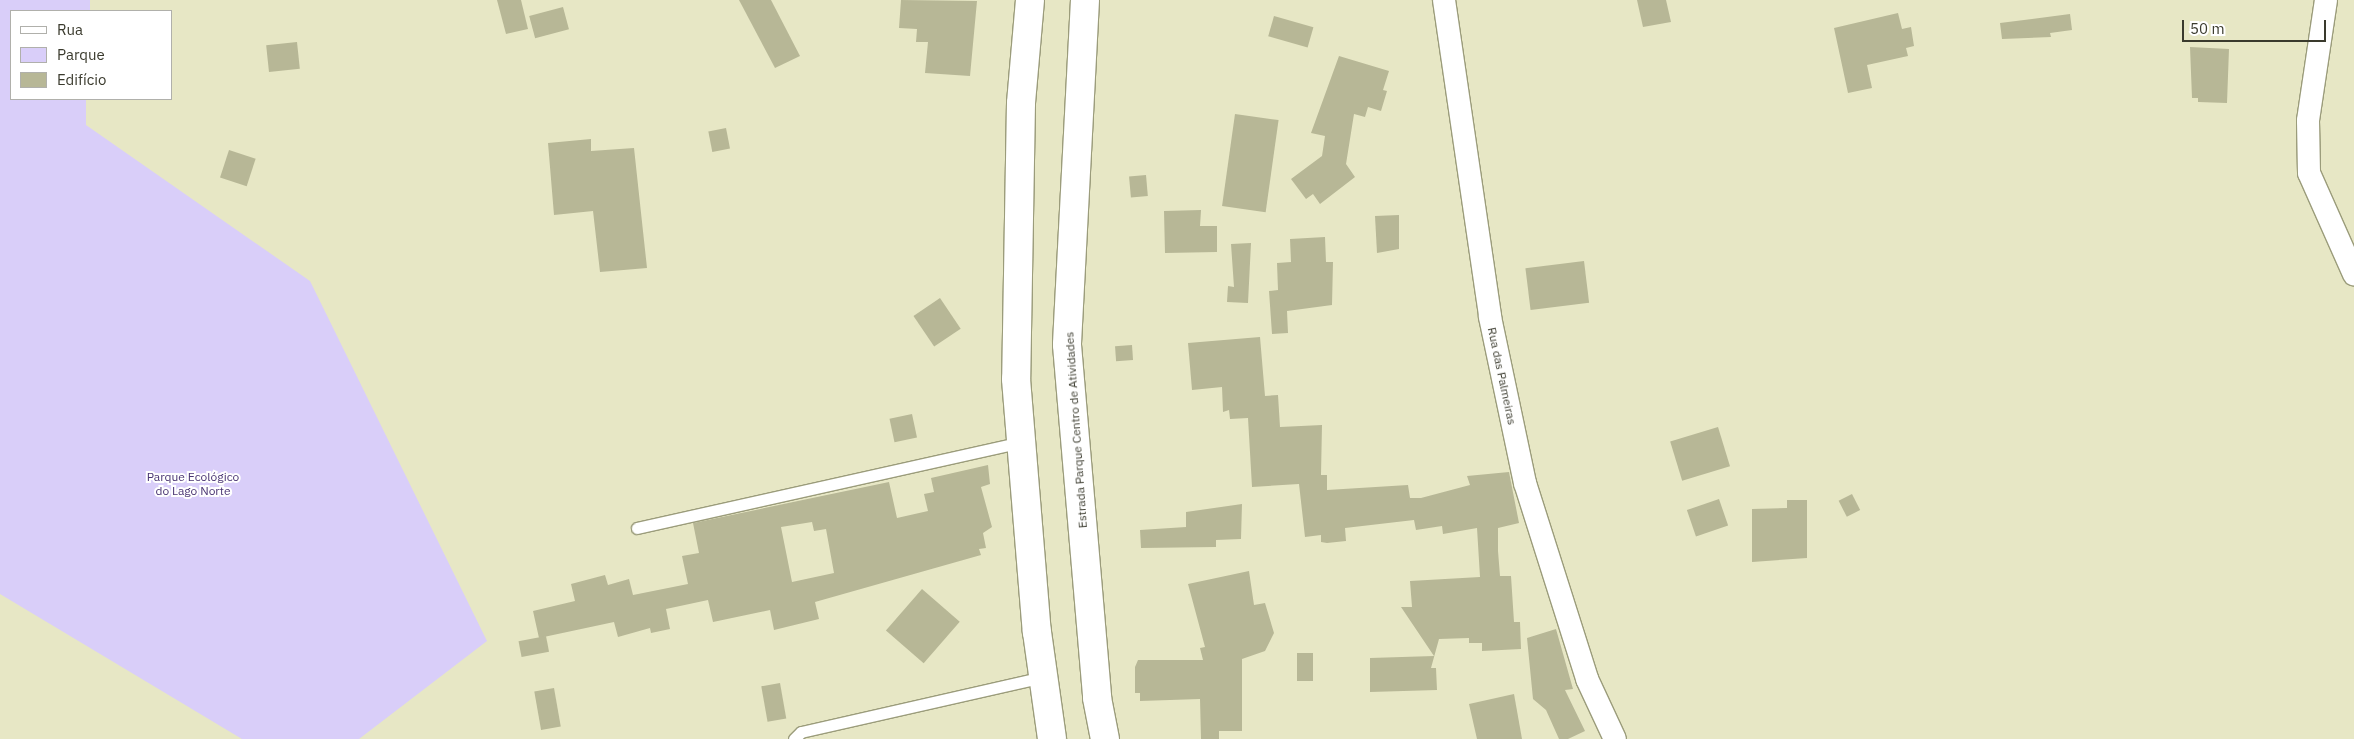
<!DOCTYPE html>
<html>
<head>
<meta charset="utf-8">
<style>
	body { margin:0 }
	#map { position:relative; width:2354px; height:739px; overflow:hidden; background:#e7e7c5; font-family:"IBM Plex Sans",sans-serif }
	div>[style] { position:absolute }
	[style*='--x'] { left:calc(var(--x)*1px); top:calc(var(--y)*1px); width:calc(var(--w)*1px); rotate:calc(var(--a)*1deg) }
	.green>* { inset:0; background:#d9cef9 }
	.building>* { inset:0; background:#b7b796; transform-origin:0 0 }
	.roads { filter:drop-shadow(1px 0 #9b9c7b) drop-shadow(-1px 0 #9b9c7b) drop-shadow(0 1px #9b9c7b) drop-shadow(0 -1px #9b9c7b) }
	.lane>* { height:11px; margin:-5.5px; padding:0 5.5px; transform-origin:5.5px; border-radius:5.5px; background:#fff }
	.street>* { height:22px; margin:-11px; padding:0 11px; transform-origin:11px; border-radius:11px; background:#fff }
	.secondary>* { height:28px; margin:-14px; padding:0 14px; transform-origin:14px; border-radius:14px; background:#fff }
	span { translate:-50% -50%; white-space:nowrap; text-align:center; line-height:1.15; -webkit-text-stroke:4px #fff; paint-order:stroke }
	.street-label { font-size:12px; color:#3a3a2d }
	.park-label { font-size:12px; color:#483371 }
	.legend { position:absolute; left:10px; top:10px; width:162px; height:90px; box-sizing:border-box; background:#fff; border:1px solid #b0b0ab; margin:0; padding:6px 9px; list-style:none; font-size:15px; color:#3a3a2d }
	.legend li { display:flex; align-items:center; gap:10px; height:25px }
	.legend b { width:25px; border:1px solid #b0b0ab }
	.scale { position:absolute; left:2182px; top:20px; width:144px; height:22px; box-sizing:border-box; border:2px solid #3a3a2d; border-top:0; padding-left:6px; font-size:15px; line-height:18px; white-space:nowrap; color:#3a3a2d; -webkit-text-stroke:4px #fff; paint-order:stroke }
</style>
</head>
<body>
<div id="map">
	<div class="green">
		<i style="clip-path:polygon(0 0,90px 0,90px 11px,11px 11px,11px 99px,86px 99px,86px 125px,310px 281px,487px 641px,359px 739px,242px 739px,0 594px)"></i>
	</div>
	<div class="building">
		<i style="clip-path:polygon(497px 0,521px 0,528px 29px,506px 34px)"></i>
		<i style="clip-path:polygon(739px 0,771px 0,800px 56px,775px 68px)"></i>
		<i style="clip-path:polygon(901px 0,977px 1px,970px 76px,925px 73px,928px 42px,916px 42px,917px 29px,899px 28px)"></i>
		<i style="clip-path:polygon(1637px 0,1666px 0,1671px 22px,1643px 27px)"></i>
		<i style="left:563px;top:7px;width:23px;height:35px;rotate:75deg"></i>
		<i style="clip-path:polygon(1898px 13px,1902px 29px,1911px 27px,1914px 46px,1906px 48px,1908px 56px,1867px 65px,1872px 88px,1848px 93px,1834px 28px)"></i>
		<i style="clip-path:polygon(2070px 14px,2072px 30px,2050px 33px,2051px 37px,2002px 39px,2000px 23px)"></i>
		<i style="left:1274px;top:16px;width:41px;height:21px;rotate:16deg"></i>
		<i style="left:297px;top:42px;width:27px;height:31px;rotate:84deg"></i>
		<i style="clip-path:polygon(2190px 47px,2229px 49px,2227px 103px,2198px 102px,2198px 98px,2192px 98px)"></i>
		<i style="clip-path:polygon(1339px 56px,1389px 71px,1383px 90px,1387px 91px,1381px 111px,1368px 107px,1365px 117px,1354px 114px,1346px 164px,1355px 177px,1320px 204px,1313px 194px,1306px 199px,1291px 179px,1322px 156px,1325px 136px,1311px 133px)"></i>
		<i style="left:1235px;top:114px;width:44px;height:93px;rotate:8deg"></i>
		<i style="left:726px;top:128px;width:21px;height:18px;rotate:79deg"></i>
		<i style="clip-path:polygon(591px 139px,591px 151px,634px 148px,647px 268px,600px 272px,593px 211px,554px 215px,548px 143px)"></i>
		<i style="left:229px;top:150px;width:28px;height:29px;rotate:18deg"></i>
		<i style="left:1146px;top:175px;width:21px;height:17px;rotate:85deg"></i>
		<i style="clip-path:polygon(1201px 210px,1200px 226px,1217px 226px,1217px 252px,1165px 253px,1164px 211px)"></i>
		<i style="clip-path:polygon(1399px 215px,1399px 249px,1377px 253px,1375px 216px)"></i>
		<i style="clip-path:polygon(1325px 237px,1326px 262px,1333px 262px,1332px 305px,1287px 311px,1288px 333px,1272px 334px,1269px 291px,1278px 290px,1277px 263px,1291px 262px,1290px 239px)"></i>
		<i style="clip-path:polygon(1251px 243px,1248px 303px,1227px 302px,1228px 286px,1234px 287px,1231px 244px)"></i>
		<i style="left:1584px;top:261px;width:42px;height:59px;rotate:83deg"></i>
		<i style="left:940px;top:298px;width:37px;height:32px;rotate:56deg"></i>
		<i style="clip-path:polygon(1260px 337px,1265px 396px,1278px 395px,1280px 427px,1322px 425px,1321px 475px,1327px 475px,1327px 490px,1408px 485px,1410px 498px,1421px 498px,1470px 485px,1467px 476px,1509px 472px,1519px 523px,1498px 528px,1498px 551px,1500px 576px,1511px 576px,1514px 622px,1520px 622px,1521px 649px,1482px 651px,1482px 643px,1469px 643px,1469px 638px,1439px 639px,1431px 668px,1436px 668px,1437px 690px,1370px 692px,1370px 658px,1434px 656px,1401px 607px,1412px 607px,1410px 581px,1480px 577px,1477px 528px,1443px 534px,1442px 526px,1416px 530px,1414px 520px,1345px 528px,1346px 541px,1327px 543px,1321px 542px,1321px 535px,1305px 537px,1299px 484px,1252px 487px,1248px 418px,1230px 419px,1229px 410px,1223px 412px,1222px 387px,1192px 390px,1188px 343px)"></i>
		<i style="left:1132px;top:345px;width:15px;height:17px;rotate:86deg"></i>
		<i style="left:912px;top:414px;width:24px;height:23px;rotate:78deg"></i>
		<i style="left:1718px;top:427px;width:41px;height:50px;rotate:73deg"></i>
		<i style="clip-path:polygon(evenodd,988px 465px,990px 484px,981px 487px,992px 527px,983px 533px,986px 548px,979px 549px,981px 555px,815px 602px,819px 619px,774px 630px,770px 610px,713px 622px,708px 600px,666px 609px,670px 629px,651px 633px,650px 628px,618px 637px,614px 622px,539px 638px,533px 611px,575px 601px,571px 584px,605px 575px,608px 585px,629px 579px,633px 595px,688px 584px,682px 556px,699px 553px,693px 523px,889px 482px,897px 518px,928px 511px,924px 494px,934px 492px,931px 478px,988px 465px,812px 522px,814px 531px,826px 529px,834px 573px,792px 582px,781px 527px,812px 522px)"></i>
		<i style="left:1852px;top:494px;width:18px;height:15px;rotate:63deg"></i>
		<i style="left:1719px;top:499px;width:28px;height:34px;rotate:71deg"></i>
		<i style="clip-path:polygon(1787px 500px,1807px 500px,1807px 558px,1752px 562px,1752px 509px,1787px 508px)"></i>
		<i style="clip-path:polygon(1242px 504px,1241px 539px,1216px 540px,1216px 547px,1141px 548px,1140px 530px,1186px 527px,1186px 512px)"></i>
		<i style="clip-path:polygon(1249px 571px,1254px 605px,1265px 603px,1274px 633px,1265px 651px,1242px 659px,1242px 731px,1219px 731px,1219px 739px,1201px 739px,1200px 699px,1140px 701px,1140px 693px,1135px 693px,1135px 667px,1138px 660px,1203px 660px,1200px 648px,1205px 647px,1188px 584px)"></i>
		<i style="left:922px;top:589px;width:50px;height:55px;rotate:41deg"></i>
		<i style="clip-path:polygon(1556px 629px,1573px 689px,1565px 690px,1585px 731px,1568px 739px,1559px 739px,1546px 710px,1533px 699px,1527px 638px)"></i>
		<i style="left:546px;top:636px;width:16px;height:28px;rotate:79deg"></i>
		<i style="left:1297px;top:653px;width:16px;height:28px"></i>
		<i style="left:780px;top:683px;width:36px;height:19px;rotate:80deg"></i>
		<i style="left:554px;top:688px;width:39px;height:20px;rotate:80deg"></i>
		<i style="clip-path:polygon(1514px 694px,1522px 739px,1477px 739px,1469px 704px)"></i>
	</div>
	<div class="roads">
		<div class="lane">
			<i style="--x:637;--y:528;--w:394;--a:-12.6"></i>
			<i style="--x:794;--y:739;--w:10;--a:-45"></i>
			<i style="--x:801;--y:732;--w:249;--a:-12.8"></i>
		</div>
		<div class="street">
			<i style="--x:1444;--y:0;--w:320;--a:81.7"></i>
			<i style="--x:1490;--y:317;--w:170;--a:78.1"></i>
			<i style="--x:1525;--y:483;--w:206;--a:72.4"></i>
			<i style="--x:1587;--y:679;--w:66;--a:65"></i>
			<i style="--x:2326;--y:0;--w:122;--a:98.5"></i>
			<i style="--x:2308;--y:121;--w:52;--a:88.9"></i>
			<i style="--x:2309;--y:173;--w:111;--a:66"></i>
		</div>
		<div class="secondary">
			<i style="--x:1030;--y:0;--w:103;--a:95"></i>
			<i style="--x:1021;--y:103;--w:276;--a:91"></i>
			<i style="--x:1016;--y:379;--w:254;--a:85.3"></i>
			<i style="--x:1037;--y:632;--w:108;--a:82"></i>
			<i style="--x:1085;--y:0;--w:345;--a:93"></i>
			<i style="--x:1067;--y:345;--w:354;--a:85.1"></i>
			<i style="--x:1097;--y:698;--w:42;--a:79"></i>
		</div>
	</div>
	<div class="street-label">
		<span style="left:1502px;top:376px;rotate:78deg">Rua das Palmeiras</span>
		<span style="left:1076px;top:430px;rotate:-94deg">Estrada Parque Centro de Atividades</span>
	</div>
	<div class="park-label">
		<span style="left:193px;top:484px">Parque Ecológico<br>do Lago Norte</span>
	</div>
	<ul class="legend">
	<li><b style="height:6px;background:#fff"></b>Rua</li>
	<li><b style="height:14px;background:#d9cef9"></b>Parque</li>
	<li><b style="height:14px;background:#b7b796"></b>Edifício</li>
	</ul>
	<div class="scale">50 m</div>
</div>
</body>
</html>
